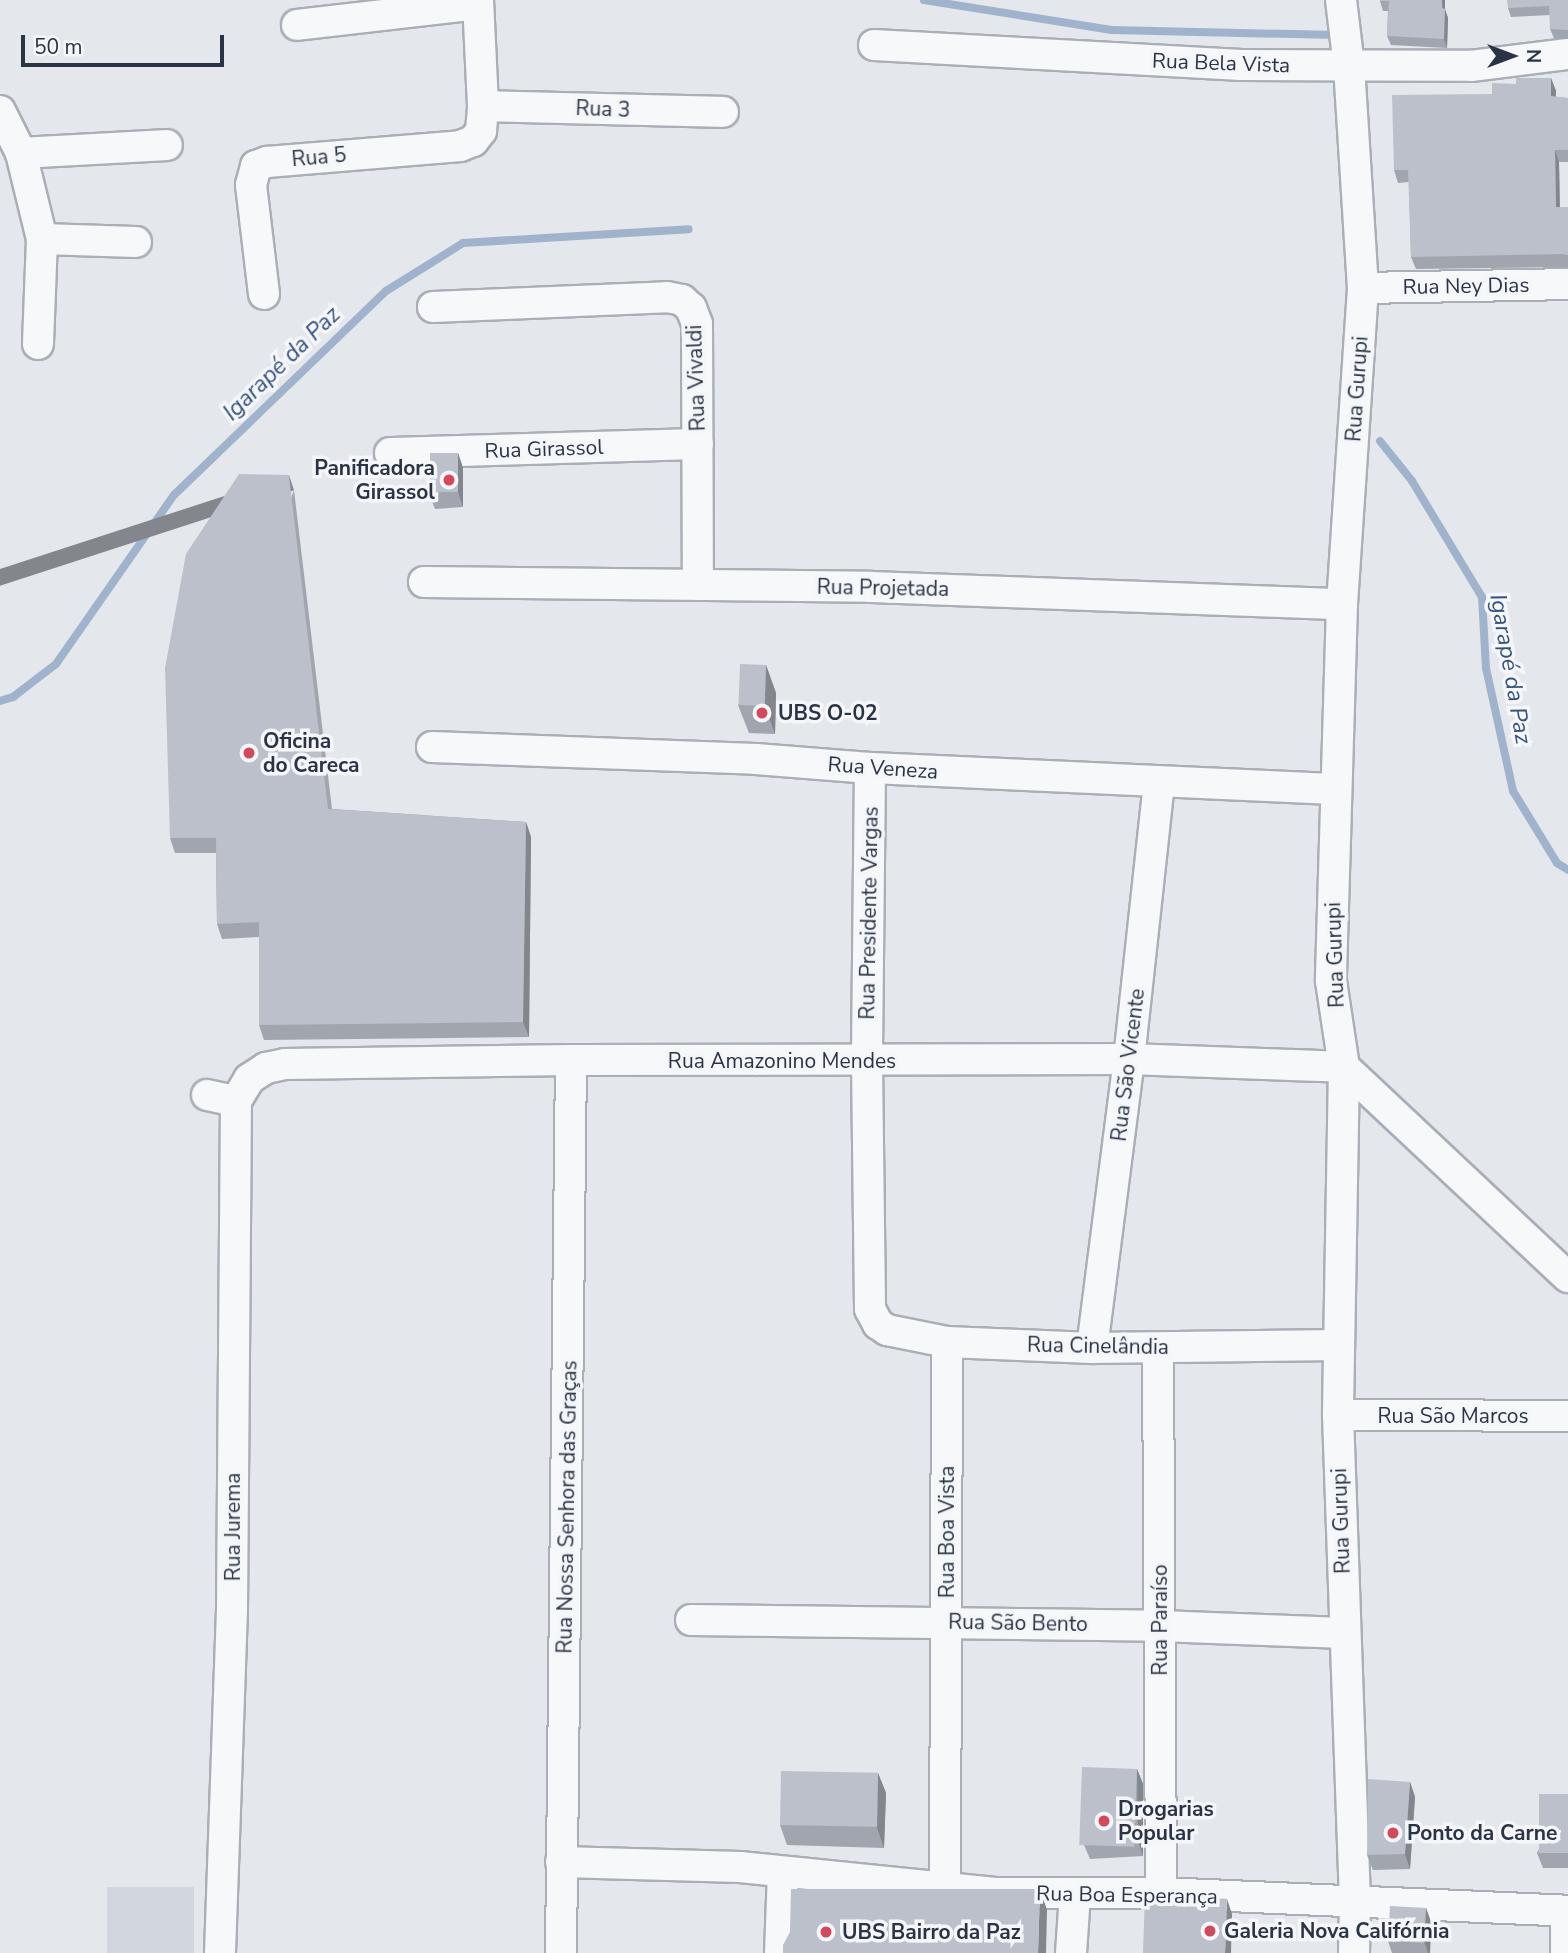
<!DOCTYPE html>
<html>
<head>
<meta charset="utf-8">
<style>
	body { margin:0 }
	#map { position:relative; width:1568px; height:1953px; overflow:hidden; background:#e4e7ec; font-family:"Nunito Sans",sans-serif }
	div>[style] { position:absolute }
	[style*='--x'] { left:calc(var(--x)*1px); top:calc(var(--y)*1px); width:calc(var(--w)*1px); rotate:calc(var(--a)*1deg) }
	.built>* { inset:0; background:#d2d6de; transform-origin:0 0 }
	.stream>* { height:8px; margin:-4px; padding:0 4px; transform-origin:4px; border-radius:4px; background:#9fb4cc }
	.roads { filter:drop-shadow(2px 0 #a9aeb7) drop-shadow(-2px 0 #a9aeb7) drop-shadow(0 2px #a9aeb7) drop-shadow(0 -2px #a9aeb7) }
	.minor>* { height:30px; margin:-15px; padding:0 15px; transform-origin:15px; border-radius:15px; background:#f7f8fa }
	.wall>* { inset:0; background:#a1a5ae }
	.shaded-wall>* { inset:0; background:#83868d; transform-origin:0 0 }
	.building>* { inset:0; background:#bbc0ca; transform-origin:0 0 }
	.dots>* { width:19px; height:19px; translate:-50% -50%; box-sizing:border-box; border:4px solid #f4f6f9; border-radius:50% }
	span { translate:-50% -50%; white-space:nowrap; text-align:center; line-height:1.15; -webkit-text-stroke:7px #f4f6f9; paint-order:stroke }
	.street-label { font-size:21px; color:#2b3445 }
	.poi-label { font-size:21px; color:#2b3445; font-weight:700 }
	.right { translate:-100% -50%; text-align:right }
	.left { translate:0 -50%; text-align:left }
	.water-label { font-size:23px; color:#34527a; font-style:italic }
	.north { position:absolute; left:1477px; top:21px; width:70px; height:70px; -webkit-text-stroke:5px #f4f6f9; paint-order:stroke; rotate:90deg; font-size:19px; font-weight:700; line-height:28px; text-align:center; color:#2b3445 }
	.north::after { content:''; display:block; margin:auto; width:24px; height:32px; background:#2b3445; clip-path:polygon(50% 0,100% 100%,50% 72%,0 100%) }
	.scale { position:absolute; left:21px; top:35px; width:203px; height:32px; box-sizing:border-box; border:4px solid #2b3445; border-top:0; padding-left:9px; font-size:21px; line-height:24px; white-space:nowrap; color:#2b3445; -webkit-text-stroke:5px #f4f6f9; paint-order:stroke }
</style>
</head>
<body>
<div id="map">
	<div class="built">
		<i style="left:107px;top:1887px;width:87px;height:66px"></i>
	</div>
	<div class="stream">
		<i style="--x:924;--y:0;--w:190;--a:9.1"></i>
		<i style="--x:1112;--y:30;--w:214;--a:1.3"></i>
		<i style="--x:1380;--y:441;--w:51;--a:51.3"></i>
		<i style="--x:1412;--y:481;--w:135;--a:58.9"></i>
		<i style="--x:1482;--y:597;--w:71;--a:86.8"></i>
		<i style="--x:1486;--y:668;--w:126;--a:77.6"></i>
		<i style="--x:1513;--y:791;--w:84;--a:58.6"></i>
		<i style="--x:1557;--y:863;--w:13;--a:32"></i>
		<i style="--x:0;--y:701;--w:14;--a:-17"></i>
		<i style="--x:13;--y:697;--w:54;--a:-37.5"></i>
		<i style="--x:56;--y:664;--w:206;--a:-55.1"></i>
		<i style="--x:174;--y:495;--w:294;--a:-43.9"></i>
		<i style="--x:386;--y:291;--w:91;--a:-31.9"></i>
		<i style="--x:463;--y:243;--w:226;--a:-3.5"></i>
	</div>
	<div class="roads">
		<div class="minor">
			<i style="--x:1341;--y:0;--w:66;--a:83.1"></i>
			<i style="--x:1349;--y:66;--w:222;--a:86.4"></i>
			<i style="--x:1363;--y:288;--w:317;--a:93.8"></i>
			<i style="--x:1342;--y:604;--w:377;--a:91.7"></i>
			<i style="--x:1331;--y:981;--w:87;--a:81.4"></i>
			<i style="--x:1344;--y:1067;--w:348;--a:91"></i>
			<i style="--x:1338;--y:1415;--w:486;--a:88"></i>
			<i style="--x:1355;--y:1901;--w:52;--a:91.1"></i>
			<i style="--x:297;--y:25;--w:182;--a:-6.6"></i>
			<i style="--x:874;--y:45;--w:368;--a:3.1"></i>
			<i style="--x:1241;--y:65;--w:230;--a:0.2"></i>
			<i style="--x:1471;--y:66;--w:98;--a:-7.1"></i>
			<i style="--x:483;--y:106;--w:240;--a:1.4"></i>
			<i style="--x:0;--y:111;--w:47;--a:63.4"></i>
			<i style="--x:21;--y:153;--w:89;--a:76.3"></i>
			<i style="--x:42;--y:239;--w:105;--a:92.2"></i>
			<i style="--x:21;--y:153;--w:146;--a:-3.1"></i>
			<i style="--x:42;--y:239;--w:94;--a:1.8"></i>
			<i style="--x:1363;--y:288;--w:205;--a:-1.1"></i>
			<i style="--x:264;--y:294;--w:110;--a:-96.8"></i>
			<i style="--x:251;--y:185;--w:20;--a:-75"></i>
			<i style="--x:256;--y:166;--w:12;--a:-20"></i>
			<i style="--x:267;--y:162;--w:194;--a:-4.7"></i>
			<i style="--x:460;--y:146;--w:14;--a:-21"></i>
			<i style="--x:473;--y:141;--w:13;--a:-51"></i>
			<i style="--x:481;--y:131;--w:25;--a:-85"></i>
			<i style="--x:483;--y:106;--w:106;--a:-92.7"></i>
			<i style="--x:433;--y:307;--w:234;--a:-2.4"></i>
			<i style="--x:667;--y:297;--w:15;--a:11"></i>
			<i style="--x:682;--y:300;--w:12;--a:42"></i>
			<i style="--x:691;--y:308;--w:17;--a:69"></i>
			<i style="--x:697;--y:324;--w:261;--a:89.8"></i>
			<i style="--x:390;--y:453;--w:308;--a:-1.7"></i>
			<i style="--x:424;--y:582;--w:447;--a:0.6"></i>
			<i style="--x:871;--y:587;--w:471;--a:2.1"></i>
			<i style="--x:432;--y:747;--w:324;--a:2.1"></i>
			<i style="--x:756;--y:759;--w:114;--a:4.5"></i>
			<i style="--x:870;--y:768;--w:465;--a:2.6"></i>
			<i style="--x:870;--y:768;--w:293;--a:90.6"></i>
			<i style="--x:867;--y:1061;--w:248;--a:89.3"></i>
			<i style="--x:870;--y:1309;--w:17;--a:62"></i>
			<i style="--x:878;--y:1324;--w:11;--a:34"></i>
			<i style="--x:887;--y:1330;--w:61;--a:11.3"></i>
			<i style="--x:947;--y:1342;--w:145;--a:2.4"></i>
			<i style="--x:1092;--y:1348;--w:247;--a:-0.7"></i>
			<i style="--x:1344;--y:1067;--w:307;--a:43.2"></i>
			<i style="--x:207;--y:1095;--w:30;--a:12"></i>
			<i style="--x:1092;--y:1348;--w:291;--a:-82.7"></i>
			<i style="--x:1129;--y:1059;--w:279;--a:-83.8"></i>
			<i style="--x:1158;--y:1348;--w:545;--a:89.68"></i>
			<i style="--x:1338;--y:1415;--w:230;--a:0.2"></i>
			<i style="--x:691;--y:1620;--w:469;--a:0.7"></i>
			<i style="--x:1160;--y:1626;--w:184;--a:2.2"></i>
			<i style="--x:561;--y:1862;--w:179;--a:1.6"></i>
			<i style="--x:740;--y:1867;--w:259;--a:5.8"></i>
			<i style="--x:998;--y:1893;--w:163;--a:0"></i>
			<i style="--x:1161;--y:1893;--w:407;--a:2.5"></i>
			<i style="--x:945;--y:1889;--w:547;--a:-89.79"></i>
			<i style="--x:1566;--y:1911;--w:42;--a:90"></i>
			<i style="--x:220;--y:1953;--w:343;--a:-88"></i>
			<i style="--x:232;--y:1610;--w:509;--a:-89.55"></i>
			<i style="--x:236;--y:1101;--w:26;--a:-59"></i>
			<i style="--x:249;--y:1079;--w:20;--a:-33"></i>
			<i style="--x:266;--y:1068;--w:19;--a:-12"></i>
			<i style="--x:285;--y:1064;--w:286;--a:-0.8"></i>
			<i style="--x:571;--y:1060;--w:558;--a:-0.1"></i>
			<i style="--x:1129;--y:1059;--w:215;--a:2.1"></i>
			<i style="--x:561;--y:1953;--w:893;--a:-89.36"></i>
			<i style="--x:780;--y:1953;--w:80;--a:-87.9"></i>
			<i style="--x:1071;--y:1953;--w:58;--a:-86.1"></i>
		</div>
	</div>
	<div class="wall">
		<i style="clip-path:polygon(1445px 0,1445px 9px,1448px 18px,1447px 48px,1391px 45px,1387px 36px,1388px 11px,1383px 11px,1380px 1px)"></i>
		<i style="clip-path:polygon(1568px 0,1568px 39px,1554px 38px,1550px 29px,1550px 15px,1511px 17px,1508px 8px)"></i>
		<i style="clip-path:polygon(1551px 78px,1556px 91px,1556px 97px,1568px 98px,1568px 162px,1559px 162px,1560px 207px,1568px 207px,1568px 267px,1416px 269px,1411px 257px,1409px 182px,1398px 183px,1394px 170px,1492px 94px,1516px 84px)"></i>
		<i style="clip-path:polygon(458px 453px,463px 468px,463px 507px,435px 509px,429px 494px)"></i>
		<i style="clip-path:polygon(294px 490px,332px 809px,526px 822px,531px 837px,529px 1037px,264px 1040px,259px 1025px,259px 937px,222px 939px,217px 924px,216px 853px,175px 853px,170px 838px)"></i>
		<i style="clip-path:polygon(766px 665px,776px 693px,775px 734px,749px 733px,738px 705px)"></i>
		<i style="clip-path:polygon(1137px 1769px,1143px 1784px,1143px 1856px,1090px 1859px,1084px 1845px)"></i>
		<i style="clip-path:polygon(878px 1773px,886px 1793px,884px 1848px,787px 1845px,780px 1825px)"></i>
		<i style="clip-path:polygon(1410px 1782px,1415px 1797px,1410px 1869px,1373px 1870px,1367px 1855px)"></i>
		<i style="clip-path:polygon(1568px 1794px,1568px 1868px,1543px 1868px,1537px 1853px)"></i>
		<i style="clip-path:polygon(1426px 1908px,1431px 1922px,1430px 1953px,1392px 1953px,1388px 1941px)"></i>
	</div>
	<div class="shaded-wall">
		<i style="clip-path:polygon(1442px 0,1445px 0,1445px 9px,1448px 18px,1447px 48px,1444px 39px)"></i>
		<i style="clip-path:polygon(1551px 78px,1556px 91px,1555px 109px,1551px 96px)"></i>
		<i style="clip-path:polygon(1555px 150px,1559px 162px,1560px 220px,1556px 207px)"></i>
		<i style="clip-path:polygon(458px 453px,463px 468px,463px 507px,458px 492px)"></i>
		<i style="left:289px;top:475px;width:16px;height:336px;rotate:72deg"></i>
		<i style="clip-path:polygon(766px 665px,776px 693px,775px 734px,765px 706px)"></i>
		<i style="clip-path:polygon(526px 822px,531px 837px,529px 1037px,523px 1022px)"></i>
		<i style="clip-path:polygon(1137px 1769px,1143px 1784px,1143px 1856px,1138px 1841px)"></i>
		<i style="clip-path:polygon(878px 1773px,886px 1793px,884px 1848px,877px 1828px)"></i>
		<i style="clip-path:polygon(1410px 1782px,1415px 1797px,1410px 1869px,1405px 1854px)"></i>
		<i style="clip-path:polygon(1040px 1889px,1047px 1910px,1046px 1953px,1038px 1953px)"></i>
		<i style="clip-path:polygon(1227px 1899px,1232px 1914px,1231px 1953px,1225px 1953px)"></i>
		<i style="clip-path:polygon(1426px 1908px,1431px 1922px,1430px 1953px,1428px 1953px,1424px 1941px)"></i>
	</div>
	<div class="building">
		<i style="clip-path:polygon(1380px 0,1442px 0,1442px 8px,1445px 9px,1444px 39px,1387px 36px,1389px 1px,1380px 1px)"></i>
		<i style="clip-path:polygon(1507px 0,1568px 0,1568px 30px,1550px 29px,1549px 6px,1508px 8px)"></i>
		<i style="clip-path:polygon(1516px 78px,1551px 78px,1551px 96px,1568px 98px,1568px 150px,1555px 150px,1556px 207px,1568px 207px,1568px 255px,1563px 254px,1411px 257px,1408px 170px,1394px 170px,1392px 95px,1492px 94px,1492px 83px,1516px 84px)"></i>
		<i style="left:458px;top:453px;width:39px;height:28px;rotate:90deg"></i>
		<i style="clip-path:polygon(239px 474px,289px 475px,328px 809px,526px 822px,523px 1022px,259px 1025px,259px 922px,217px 924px,216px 838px,170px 838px,165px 668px,186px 554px)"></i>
		<i style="left:740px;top:664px;width:26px;height:41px;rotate:2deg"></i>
		<i style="left:1082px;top:1767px;width:55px;height:78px;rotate:2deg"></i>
		<i style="left:781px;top:1771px;width:97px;height:54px;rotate:1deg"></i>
		<i style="clip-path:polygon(1368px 1779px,1410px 1782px,1405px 1854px,1367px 1855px)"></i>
		<i style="left:1568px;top:1794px;width:59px;height:29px;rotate:90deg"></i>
		<i style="clip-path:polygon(791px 1889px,1040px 1889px,1038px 1953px,783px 1953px,783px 1945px,790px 1932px)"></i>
		<i style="left:1145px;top:1896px;width:82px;height:57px;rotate:2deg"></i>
		<i style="left:1390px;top:1906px;width:36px;height:35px;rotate:3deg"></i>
	</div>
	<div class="dots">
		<i style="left:449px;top:480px;background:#d1495b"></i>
		<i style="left:762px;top:713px;background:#d1495b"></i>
		<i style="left:249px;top:753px;background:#d1495b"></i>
		<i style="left:1104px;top:1821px;background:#d1495b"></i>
		<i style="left:1393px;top:1833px;background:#d1495b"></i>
		<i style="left:1210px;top:1931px;background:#d1495b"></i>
		<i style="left:826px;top:1932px;background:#d1495b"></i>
	</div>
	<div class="street-label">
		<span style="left:1221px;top:63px;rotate:2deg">Rua Bela Vista</span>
		<span style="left:603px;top:109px;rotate:2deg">Rua 3</span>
		<span style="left:319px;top:157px;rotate:-5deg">Rua 5</span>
		<span style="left:1466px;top:286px;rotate:-1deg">Rua Ney Dias</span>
		<span style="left:696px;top:378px;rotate:-92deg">Rua Vivaldi</span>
		<span style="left:1357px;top:389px;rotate:-86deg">Rua Gurupi</span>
		<span style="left:544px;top:449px;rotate:-2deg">Rua Girassol</span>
		<span style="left:883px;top:588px;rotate:1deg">Rua Projetada</span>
		<span style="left:883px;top:768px;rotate:4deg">Rua Veneza</span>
		<span style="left:869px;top:913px;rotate:-89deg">Rua Presidente Vargas</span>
		<span style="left:1335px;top:955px;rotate:-92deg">Rua Gurupi</span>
		<span style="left:782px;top:1061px">Rua Amazonino Mendes</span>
		<span style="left:1128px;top:1065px;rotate:-83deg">Rua São Vicente</span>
		<span style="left:1098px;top:1346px;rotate:1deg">Rua Cinelândia</span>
		<span style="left:1453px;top:1416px">Rua São Marcos</span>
		<span style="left:567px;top:1507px;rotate:-89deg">Rua Nossa Senhora das Graças</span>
		<span style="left:1341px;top:1521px;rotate:-92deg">Rua Gurupi</span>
		<span style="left:233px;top:1527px;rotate:-90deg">Rua Jurema</span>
		<span style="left:947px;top:1532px;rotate:-90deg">Rua Boa Vista</span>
		<span style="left:1160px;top:1620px;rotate:-90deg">Rua Paraíso</span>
		<span style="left:1018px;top:1623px;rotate:1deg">Rua São Bento</span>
		<span style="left:1127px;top:1895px;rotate:1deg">Rua Boa Esperança</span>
	</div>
	<div class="poi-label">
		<span class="right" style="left:435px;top:480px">Panificadora<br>Girassol</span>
		<span class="left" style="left:778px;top:713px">UBS O-02</span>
		<span class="left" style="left:263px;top:753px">Oficina<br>do Careca</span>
		<span class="left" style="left:1118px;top:1821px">Drogarias<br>Popular</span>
		<span class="left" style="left:1407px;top:1833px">Ponto da Carne</span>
		<span class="left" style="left:1224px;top:1931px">Galeria Nova Califórnia</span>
		<span class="left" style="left:842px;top:1932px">UBS Bairro da Paz</span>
	</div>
	<div class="water-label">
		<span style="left:282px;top:364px;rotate:-44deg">Igarapé da Paz</span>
		<span style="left:1510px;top:669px;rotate:80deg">Igarapé da Paz</span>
	</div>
	<div class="north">N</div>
	<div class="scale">50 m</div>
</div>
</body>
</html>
